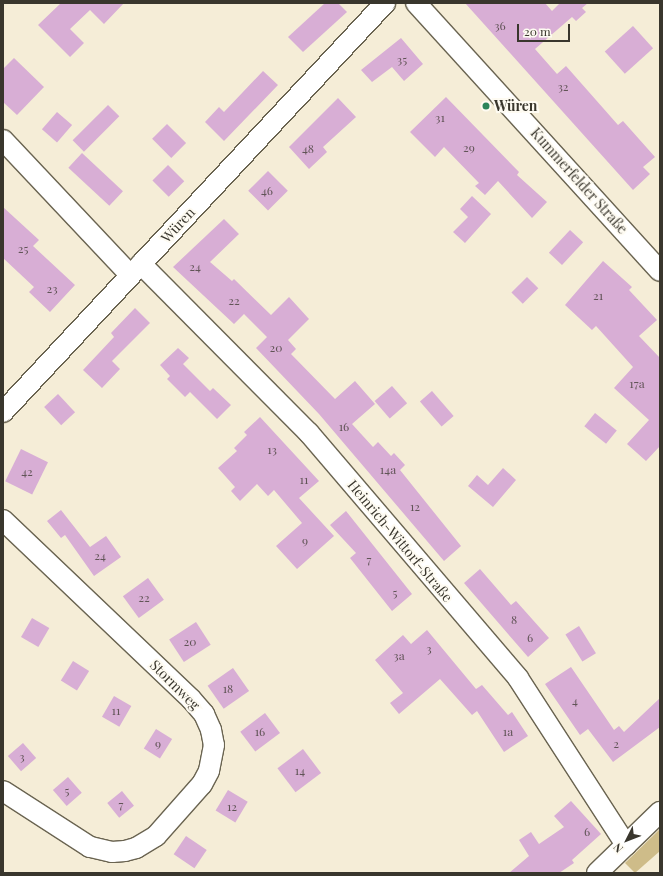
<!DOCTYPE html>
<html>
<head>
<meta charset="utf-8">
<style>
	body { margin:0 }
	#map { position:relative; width:663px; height:876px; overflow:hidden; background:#f5edd7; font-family:"Playfair Display",serif }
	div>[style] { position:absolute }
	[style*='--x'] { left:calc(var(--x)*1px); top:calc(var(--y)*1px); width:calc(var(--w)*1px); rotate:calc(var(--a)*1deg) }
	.green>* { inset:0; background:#cebc89 }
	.building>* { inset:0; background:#d8aed5; transform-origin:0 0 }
	.roads { filter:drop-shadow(1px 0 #6a6451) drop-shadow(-1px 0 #6a6451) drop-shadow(0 1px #6a6451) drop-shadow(0 -1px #6a6451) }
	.minor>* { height:20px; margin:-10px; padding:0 10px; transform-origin:10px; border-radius:10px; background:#fff }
	.dots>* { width:11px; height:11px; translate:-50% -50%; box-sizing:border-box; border:2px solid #fefbf2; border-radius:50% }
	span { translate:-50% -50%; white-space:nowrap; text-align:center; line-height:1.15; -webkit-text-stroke:4px #fefbf2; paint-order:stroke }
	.number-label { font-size:12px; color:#615457 }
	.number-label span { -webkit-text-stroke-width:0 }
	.poi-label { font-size:14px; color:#39362d; font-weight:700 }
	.left { translate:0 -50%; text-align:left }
	.street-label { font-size:14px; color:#39362d }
	.frame { position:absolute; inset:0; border:4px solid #39362d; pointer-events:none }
	.north { position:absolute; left:607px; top:820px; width:40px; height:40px; -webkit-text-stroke:3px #fefbf2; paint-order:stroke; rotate:228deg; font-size:11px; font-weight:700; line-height:16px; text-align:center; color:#39362d }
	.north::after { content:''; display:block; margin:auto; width:14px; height:18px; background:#39362d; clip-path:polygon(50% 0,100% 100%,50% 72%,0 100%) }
	.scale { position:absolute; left:517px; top:24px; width:53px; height:18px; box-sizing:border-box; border:2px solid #39362d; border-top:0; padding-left:5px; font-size:12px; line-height:14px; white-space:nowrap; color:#39362d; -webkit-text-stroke:3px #fefbf2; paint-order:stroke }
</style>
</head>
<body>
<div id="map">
	<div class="green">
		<i style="clip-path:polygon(660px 829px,660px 851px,635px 873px,625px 863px)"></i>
	</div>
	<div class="building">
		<i style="clip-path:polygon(61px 3px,124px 3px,104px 24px,90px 10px,70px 29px,84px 43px,70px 57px,38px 25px)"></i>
		<i style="clip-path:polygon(325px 3px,338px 3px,347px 12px,303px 52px,288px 37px)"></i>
		<i style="clip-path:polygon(465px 3px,545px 3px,552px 11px,560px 3px,588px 3px,582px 8px,586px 12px,576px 21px,572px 17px,535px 49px,557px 74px,566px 66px,618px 125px,623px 121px,655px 157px,643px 167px,650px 174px,633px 190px)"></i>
		<i style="left:633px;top:26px;width:30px;height:38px;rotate:48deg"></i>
		<i style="clip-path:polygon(401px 38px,423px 64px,404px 81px,392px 67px,372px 82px,361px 70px)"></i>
		<i style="clip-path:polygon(14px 58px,44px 87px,17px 115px,3px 102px,3px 69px)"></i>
		<i style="clip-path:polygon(263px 71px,278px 85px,224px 141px,205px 122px,219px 107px,224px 112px)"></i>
		<i style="clip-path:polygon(446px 97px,519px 172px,517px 175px,547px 202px,532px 218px,498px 181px,485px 195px,475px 186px,479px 183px,444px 147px,435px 157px,410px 132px)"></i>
		<i style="clip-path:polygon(338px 98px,356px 117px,323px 147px,327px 152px,309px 169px,289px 147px)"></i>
		<i style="left:108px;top:105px;width:16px;height:50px;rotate:45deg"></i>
		<i style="left:57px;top:112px;width:20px;height:23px;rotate:41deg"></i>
		<i style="left:167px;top:124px;width:27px;height:21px;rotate:45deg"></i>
		<i style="left:82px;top:153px;width:56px;height:20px;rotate:43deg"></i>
		<i style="left:168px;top:165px;width:23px;height:22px;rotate:45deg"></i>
		<i style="left:268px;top:171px;width:28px;height:28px;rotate:45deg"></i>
		<i style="clip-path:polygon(472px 196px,491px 214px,465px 243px,453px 232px,468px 217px,460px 209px)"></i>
		<i style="clip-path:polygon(3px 207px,39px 240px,33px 246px,75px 285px,50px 312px,29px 292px,34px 287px,3px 258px)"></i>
		<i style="clip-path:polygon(224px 219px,239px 234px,210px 262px,232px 281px,234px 279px,271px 315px,289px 297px,309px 319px,288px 340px,296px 349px,291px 354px,335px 399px,355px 381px,375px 404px,352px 424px,373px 447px,378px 442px,391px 456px,394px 453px,405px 465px,400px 470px,461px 546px,444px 561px,319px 414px,256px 348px,267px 337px,244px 314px,234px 324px,173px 267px)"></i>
		<i style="left:570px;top:230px;width:18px;height:31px;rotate:43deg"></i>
		<i style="clip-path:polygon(603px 261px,632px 287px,629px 290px,657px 320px,639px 336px,660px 358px,660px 446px,646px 461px,627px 444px,649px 420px,614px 388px,633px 367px,596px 326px,592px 330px,565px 305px)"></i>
		<i style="left:527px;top:277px;width:16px;height:22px;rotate:45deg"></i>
		<i style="clip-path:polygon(135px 308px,150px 323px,112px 361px,120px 369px,102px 388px,83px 370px,114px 337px,111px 333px)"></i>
		<i style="clip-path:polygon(178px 348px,189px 358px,183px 364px,210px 391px,213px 388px,231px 405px,217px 419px,190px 392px,185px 397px,167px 379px,170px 376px,160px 365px)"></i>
		<i style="left:392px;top:386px;width:23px;height:23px;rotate:49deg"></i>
		<i style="left:432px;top:391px;width:33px;height:16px;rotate:49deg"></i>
		<i style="left:58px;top:394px;width:25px;height:19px;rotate:47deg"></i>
		<i style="left:595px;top:413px;width:28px;height:17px;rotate:39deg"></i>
		<i style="clip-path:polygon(260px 417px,319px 481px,299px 498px,334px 536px,297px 569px,276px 546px,302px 523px,274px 490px,268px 496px,257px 484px,240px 501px,231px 491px,235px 487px,218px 468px,237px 451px,234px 448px,247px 435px,244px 432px)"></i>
		<i style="left:21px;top:449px;width:30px;height:36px;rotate:26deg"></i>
		<i style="clip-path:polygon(503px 468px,516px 480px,493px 507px,468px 486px,477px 475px,488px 485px)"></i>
		<i style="clip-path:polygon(61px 510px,90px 547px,106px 536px,121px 557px,94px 576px,65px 535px,61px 538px,47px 521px)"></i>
		<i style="clip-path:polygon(346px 511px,412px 594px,392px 611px,350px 558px,356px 553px,330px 525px)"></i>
		<i style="clip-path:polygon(480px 569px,511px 605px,516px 601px,549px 638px,528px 657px,464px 583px)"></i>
		<i style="left:148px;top:578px;width:27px;height:31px;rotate:54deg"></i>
		<i style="left:32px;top:618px;width:20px;height:22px;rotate:30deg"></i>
		<i style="left:196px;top:622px;width:27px;height:32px;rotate:57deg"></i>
		<i style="left:579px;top:626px;width:32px;height:16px;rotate:58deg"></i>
		<i style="clip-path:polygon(427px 630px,476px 689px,482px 685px,508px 715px,512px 712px,528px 736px,504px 752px,477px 711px,472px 715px,440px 679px,399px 714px,390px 703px,403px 693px,375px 660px,403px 635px,411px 644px)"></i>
		<i style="left:73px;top:661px;width:19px;height:23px;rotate:32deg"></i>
		<i style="clip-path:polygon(571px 667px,614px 730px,619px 726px,624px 732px,660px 698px,660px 727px,613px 762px,588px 729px,580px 735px,545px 684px)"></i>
		<i style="left:233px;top:668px;width:28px;height:31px;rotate:55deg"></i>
		<i style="left:114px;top:696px;width:20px;height:24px;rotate:30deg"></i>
		<i style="left:265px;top:713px;width:25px;height:31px;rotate:53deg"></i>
		<i style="left:156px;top:729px;width:19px;height:23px;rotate:32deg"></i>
		<i style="left:23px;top:743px;width:20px;height:20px;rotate:49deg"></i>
		<i style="left:303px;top:749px;width:30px;height:32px;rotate:53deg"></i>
		<i style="left:68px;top:777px;width:21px;height:20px;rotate:49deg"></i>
		<i style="left:228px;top:790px;width:23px;height:24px;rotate:31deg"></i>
		<i style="left:122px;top:791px;width:19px;height:19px;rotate:51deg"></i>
		<i style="clip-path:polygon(571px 801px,601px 834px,572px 860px,574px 863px,559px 873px,509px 873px,529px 856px,519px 840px,531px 832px,539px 844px,564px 827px,554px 816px)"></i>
		<i style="left:186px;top:836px;width:25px;height:22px;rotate:34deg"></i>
	</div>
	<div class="roads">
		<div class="minor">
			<i style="--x:416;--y:3;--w:362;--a:47.7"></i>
			<i style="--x:3;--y:140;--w:185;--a:46.7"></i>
			<i style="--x:141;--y:264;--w:238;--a:45.2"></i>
			<i style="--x:309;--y:433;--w:322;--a:49.5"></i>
			<i style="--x:518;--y:678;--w:199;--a:57.1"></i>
			<i style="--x:3;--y:412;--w:560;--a:-46.95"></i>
			<i style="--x:3;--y:520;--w:260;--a:43.6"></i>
			<i style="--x:191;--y:699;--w:20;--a:49"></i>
			<i style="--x:204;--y:714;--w:17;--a:66"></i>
			<i style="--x:211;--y:730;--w:15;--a:79"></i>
			<i style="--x:214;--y:745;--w:26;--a:101"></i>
			<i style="--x:209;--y:771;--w:15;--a:118"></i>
			<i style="--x:202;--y:784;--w:69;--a:131.5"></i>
			<i style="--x:156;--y:836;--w:23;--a:149"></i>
			<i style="--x:136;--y:848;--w:11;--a:165"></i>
			<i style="--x:125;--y:851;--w:13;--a:176"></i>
			<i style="--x:112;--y:852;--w:23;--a:-167"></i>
			<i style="--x:90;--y:847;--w:103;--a:-147.2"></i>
			<i style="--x:597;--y:873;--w:88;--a:-44.1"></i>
		</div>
	</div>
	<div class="dots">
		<i style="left:486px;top:106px;background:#2c855b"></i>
	</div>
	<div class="number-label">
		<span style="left:500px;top:26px">36</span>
		<span style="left:402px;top:60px">35</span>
		<span style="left:563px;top:87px">32</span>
		<span style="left:440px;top:118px">31</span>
		<span style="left:469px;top:148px">29</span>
		<span style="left:308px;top:149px">48</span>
		<span style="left:267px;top:191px">46</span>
		<span style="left:23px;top:249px">25</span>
		<span style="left:195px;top:267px">24</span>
		<span style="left:52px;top:289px">23</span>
		<span style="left:598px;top:296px">21</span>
		<span style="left:234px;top:301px">22</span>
		<span style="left:276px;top:348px">20</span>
		<span style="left:637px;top:384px">17a</span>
		<span style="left:344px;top:427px">16</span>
		<span style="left:272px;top:450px">13</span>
		<span style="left:388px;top:470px">14a</span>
		<span style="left:27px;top:472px">42</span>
		<span style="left:304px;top:480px">11</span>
		<span style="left:415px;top:507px">12</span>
		<span style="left:305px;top:541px">9</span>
		<span style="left:100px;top:556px">24</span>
		<span style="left:369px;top:560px">7</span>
		<span style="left:395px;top:593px">5</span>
		<span style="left:144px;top:598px">22</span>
		<span style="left:514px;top:620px">8</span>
		<span style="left:530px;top:638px">6</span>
		<span style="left:190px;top:642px">20</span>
		<span style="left:429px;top:649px">3</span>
		<span style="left:399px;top:656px">3a</span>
		<span style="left:228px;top:689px">18</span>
		<span style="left:575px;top:701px">4</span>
		<span style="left:116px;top:711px">11</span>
		<span style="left:260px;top:732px">16</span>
		<span style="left:508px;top:732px">1a</span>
		<span style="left:158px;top:744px">9</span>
		<span style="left:616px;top:744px">2</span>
		<span style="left:22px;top:757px">3</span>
		<span style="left:300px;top:771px">14</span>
		<span style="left:67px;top:791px">5</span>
		<span style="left:121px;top:805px">7</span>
		<span style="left:232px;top:807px">12</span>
		<span style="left:587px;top:832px">6</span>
	</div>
	<div class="poi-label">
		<span class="left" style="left:494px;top:106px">Würen</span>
	</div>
	<div class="street-label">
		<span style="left:579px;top:181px;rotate:48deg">Kummerfelder Straße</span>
		<span style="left:178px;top:225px;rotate:-47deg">Würen</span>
		<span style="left:400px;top:541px;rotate:50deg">Heinrich-Wittorf-Straße</span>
		<span style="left:175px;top:685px;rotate:45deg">Stormweg</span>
	</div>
	<div class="frame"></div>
	<div class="north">N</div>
	<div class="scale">20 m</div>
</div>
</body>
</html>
